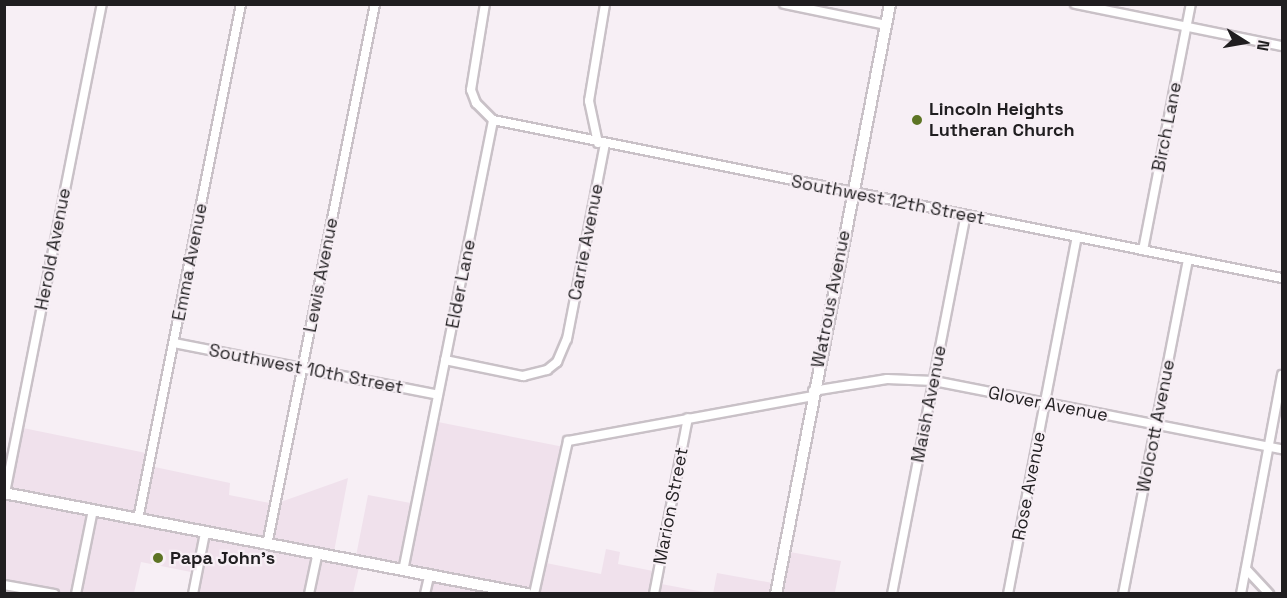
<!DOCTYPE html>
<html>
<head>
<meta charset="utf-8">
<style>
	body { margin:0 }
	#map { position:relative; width:1287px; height:598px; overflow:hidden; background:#f7eff5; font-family:"Space Grotesk",sans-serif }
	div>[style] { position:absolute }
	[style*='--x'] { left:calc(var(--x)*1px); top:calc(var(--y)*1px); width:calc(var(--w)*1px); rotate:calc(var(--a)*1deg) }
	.built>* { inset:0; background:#f0e1ec }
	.roads { filter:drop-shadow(2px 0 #c9c1c7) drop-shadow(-2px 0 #c9c1c7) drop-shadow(0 2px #c9c1c7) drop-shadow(0 -2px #c9c1c7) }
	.street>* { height:8px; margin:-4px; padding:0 4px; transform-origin:4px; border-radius:4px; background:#fff }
	.secondary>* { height:10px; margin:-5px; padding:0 5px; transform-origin:5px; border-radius:5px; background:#fff }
	.dots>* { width:16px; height:16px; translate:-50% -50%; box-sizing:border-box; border:3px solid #f7eff5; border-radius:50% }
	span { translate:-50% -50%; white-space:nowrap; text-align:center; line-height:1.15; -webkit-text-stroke:4.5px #f7eff5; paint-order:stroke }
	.poi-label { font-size:18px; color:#201e20; font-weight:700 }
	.left { translate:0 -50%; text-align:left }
	.street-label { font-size:18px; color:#201e20 }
	.frame { position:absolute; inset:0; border:6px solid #201e20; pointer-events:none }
	.north { position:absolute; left:1215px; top:12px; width:60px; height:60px; -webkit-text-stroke:4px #f7eff5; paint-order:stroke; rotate:101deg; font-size:16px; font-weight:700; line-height:24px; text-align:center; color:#201e20 }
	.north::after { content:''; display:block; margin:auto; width:21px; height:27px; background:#201e20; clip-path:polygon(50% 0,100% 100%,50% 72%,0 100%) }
</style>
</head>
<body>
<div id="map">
	<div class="built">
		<i style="clip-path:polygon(433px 421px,564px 447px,541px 562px,601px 574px,606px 549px,620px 552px,618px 564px,658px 572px,656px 583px,709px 593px,527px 594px,485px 586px,484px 593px,425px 593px,429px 576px,360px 563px,353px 593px,193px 593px,196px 573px,141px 562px,134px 593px,54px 593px,5px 585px,4px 452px,13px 454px,18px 427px,151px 454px,150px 466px,230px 483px,229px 495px,275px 504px,348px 478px,333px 557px,355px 561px,368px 495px,416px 504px)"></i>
		<i style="clip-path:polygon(784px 551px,841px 561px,835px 592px,838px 593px,713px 594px,717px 573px,778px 584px)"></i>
	</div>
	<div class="roads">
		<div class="street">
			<i style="--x:784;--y:4;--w:104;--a:11.6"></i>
			<i style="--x:1075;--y:4;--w:211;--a:11.5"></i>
			<i style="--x:493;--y:120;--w:805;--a:11.32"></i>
			<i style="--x:598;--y:143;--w:43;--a:-102.1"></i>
			<i style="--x:589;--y:101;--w:98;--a:-80.6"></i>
			<i style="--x:1143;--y:250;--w:251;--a:-79"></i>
			<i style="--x:174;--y:343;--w:269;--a:11.1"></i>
			<i style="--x:445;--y:360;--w:80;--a:11.6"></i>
			<i style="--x:523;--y:376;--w:25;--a:-14"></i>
			<i style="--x:547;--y:370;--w:13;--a:-39"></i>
			<i style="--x:557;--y:362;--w:25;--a:-67"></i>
			<i style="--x:567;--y:339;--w:199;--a:-79"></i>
			<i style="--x:813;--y:391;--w:75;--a:-9.2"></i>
			<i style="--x:887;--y:379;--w:47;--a:2.4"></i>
			<i style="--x:934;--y:381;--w:355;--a:11.1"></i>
			<i style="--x:5;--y:493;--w:499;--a:-78.8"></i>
			<i style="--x:138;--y:519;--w:525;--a:-78.69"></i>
			<i style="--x:267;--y:545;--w:552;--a:-78.71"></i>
			<i style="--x:1246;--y:569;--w:34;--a:47"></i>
			<i style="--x:403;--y:571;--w:460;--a:-78.7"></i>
			<i style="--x:493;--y:120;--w:24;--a:-135"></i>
			<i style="--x:476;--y:103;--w:14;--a:-111"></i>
			<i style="--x:471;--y:90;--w:87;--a:-80.8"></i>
			<i style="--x:4;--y:585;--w:51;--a:10.2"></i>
			<i style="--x:76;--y:594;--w:86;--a:-78.6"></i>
			<i style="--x:193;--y:594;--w:62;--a:-78.9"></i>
			<i style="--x:309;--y:594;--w:40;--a:-78"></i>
			<i style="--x:425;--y:594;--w:18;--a:-77"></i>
			<i style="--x:534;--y:594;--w:157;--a:-77.5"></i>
			<i style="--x:568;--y:441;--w:248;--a:-10.4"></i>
			<i style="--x:654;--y:594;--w:179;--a:-79.1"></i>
			<i style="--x:892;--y:594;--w:386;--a:-79"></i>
			<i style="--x:1008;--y:594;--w:364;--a:-79.1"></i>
			<i style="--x:1123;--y:594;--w:341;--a:-79"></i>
			<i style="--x:1241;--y:594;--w:223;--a:-79.4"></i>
		</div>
		<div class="secondary">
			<i style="--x:4;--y:493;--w:533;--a:10.93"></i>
			<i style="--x:776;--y:594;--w:601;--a:-79.06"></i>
		</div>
	</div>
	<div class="dots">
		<i style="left:917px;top:120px;background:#5d7424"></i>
		<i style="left:158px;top:558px;background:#5d7424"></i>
	</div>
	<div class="poi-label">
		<span class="left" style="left:929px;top:120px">Lincoln Heights<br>Lutheran Church</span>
		<span class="left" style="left:170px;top:558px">Papa John's</span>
	</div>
	<div class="street-label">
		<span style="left:1167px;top:127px;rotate:-79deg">Birch Lane</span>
		<span style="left:888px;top:200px;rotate:11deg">Southwest 12th Street</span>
		<span style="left:586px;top:242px;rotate:-79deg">Carrie Avenue</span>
		<span style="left:53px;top:249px;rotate:-79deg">Herold Avenue</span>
		<span style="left:190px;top:262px;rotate:-79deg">Emma Avenue</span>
		<span style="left:321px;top:275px;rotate:-79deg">Lewis Avenue</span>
		<span style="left:461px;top:284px;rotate:-79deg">Elder Lane</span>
		<span style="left:831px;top:299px;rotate:-79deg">Watrous Avenue</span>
		<span style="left:306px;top:369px;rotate:11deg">Southwest 10th Street</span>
		<span style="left:929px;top:404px;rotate:-79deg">Maish Avenue</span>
		<span style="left:1048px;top:404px;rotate:11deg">Glover Avenue</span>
		<span style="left:1156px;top:426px;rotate:-79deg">Wolcott Avenue</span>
		<span style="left:1029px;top:486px;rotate:-79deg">Rose Avenue</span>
		<span style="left:671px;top:506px;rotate:-79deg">Marion Street</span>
	</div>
	<div class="frame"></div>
	<div class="north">N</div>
</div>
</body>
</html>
